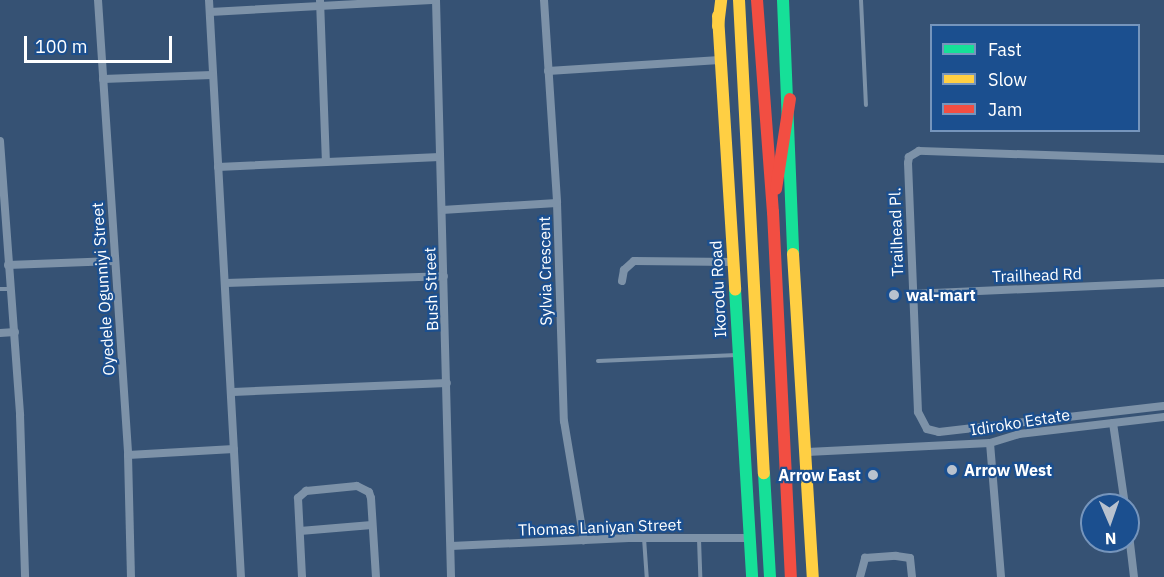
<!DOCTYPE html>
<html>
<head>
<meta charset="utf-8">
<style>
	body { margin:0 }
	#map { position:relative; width:1164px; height:577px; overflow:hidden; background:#365274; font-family:"IBM Plex Sans",sans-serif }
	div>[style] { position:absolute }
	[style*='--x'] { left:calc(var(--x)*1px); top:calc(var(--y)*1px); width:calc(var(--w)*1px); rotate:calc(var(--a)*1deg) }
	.lane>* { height:4px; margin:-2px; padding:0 2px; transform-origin:2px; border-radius:2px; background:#7d92a8 }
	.street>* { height:8px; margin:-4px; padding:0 4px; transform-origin:4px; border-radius:4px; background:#7d92a8 }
	.fast>* { height:12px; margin:-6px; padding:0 6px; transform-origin:6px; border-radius:6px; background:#16e098 }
	.slow>* { height:12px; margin:-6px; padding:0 6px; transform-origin:6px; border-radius:6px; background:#ffcf43 }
	.jam>* { height:12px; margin:-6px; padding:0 6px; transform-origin:6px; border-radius:6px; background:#f24e42 }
	.dots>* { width:16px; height:16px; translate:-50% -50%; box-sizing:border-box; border:3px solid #1b4f8f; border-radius:50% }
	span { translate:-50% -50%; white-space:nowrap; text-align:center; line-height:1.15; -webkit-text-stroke:4.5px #1b4f8f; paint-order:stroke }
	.street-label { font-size:16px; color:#fff }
	.poi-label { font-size:16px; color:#fff; font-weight:700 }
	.left { translate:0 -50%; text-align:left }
	.right { translate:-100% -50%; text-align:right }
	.legend { position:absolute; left:930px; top:24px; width:210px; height:108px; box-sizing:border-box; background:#1b4f8f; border:2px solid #7695bc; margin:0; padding:8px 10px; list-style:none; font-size:18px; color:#fff }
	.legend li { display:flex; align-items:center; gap:12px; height:30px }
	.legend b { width:30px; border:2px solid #7695bc }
	.north { position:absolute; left:1080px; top:493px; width:60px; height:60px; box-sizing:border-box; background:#1b4f8f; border:2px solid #7695bc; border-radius:50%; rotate:178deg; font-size:16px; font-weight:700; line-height:24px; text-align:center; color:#fff }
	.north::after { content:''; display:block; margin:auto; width:21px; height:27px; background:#b9c2ce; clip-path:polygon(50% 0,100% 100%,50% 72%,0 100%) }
	.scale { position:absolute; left:24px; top:36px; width:148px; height:27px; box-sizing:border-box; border:3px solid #fff; border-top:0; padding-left:8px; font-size:18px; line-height:21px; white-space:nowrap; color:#fff; -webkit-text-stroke:4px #1b4f8f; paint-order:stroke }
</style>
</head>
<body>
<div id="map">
	<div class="lane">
		<i style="--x:861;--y:0;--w:105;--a:87.3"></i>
		<i style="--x:0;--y:289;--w:10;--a:0"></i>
		<i style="--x:598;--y:361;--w:139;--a:-2.5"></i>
		<i style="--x:644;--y:538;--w:39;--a:86"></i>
		<i style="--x:699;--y:539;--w:38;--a:88"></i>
	</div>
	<div class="street">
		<i style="--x:98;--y:0;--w:456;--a:86.2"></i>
		<i style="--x:128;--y:455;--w:122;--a:88.6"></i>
		<i style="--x:209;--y:0;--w:578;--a:86.83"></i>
		<i style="--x:320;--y:0;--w:160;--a:87.9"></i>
		<i style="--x:436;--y:0;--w:577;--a:88.51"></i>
		<i style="--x:544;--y:0;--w:203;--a:86.3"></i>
		<i style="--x:557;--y:203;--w:218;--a:88.2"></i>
		<i style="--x:564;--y:421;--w:121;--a:80.5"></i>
		<i style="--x:210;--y:12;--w:222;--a:-3.1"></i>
		<i style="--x:548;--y:71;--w:172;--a:-3.7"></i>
		<i style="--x:103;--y:79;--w:109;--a:-2.1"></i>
		<i style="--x:0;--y:141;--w:275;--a:85.8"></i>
		<i style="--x:20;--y:415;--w:162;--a:88.2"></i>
		<i style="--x:1164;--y:159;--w:245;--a:-178.1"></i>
		<i style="--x:919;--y:151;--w:12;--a:149"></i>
		<i style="--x:909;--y:157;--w:6;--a:99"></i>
		<i style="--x:908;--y:163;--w:249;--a:87.7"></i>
		<i style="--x:918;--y:412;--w:19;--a:62"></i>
		<i style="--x:927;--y:429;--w:12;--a:14"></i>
		<i style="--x:939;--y:432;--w:226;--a:-6.6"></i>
		<i style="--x:218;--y:167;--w:222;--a:-2.6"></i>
		<i style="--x:442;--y:210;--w:115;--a:-3.5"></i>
		<i style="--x:8;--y:265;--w:106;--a:-2.2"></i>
		<i style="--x:622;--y:281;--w:11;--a:-80"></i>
		<i style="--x:624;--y:270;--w:13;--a:-42"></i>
		<i style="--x:634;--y:261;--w:99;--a:0.6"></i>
		<i style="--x:226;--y:283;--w:218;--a:-1.8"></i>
		<i style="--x:911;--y:294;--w:253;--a:-2.5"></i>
		<i style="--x:0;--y:333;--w:15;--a:-4"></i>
		<i style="--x:233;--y:392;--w:214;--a:-2.4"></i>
		<i style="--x:1113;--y:423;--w:83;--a:81.7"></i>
		<i style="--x:990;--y:443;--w:134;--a:85.3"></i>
		<i style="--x:807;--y:452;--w:183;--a:-2.8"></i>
		<i style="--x:990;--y:443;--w:30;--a:-17"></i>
		<i style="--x:1019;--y:434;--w:146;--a:-6.7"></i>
		<i style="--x:128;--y:455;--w:106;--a:-3.2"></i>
		<i style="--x:1128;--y:526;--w:51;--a:83.3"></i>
		<i style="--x:300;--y:531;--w:72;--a:-4.8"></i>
		<i style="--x:451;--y:546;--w:178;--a:-2.6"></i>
		<i style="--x:629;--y:538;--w:120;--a:0"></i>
		<i style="--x:302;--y:577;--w:79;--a:-92.9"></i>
		<i style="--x:298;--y:498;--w:11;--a:-41"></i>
		<i style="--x:306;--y:491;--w:51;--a:-5.6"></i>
		<i style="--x:357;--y:486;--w:13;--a:27"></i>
		<i style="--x:369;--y:492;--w:6;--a:72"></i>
		<i style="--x:371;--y:498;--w:79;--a:86.4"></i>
		<i style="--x:860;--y:577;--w:20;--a:-75"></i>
		<i style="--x:865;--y:558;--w:31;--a:-4"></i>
		<i style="--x:896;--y:556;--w:14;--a:8"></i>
		<i style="--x:910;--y:558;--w:19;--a:84"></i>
	</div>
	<div class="fast">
		<i style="--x:783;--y:0;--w:254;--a:87.7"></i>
		<i style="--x:735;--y:289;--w:289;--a:86.6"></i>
		<i style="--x:764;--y:473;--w:104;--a:86.7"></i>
	</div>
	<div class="slow">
		<i style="--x:739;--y:0;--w:474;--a:87"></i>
		<i style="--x:718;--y:16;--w:274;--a:86.4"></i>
		<i style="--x:718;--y:26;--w:26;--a:-83"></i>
		<i style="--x:793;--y:254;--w:324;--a:86.5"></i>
	</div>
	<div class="jam">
		<i style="--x:757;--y:0;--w:213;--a:85.7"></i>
		<i style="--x:773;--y:212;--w:365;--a:87.2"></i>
		<i style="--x:776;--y:189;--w:91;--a:-81.2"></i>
	</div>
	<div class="dots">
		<i style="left:894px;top:295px;background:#b9c2ce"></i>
		<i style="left:952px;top:470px;background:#b9c2ce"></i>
		<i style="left:873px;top:475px;background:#b9c2ce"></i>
	</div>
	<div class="street-label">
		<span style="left:896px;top:232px;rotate:-92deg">Trailhead Pl.</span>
		<span style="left:545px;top:271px;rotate:-91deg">Sylvia Crescent</span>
		<span style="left:1037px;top:275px;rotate:-2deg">Trailhead Rd</span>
		<span style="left:103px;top:289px;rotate:-94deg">Oyedele Ogunniyi Street</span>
		<span style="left:431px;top:289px;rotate:-92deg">Bush Street</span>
		<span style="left:718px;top:289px;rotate:-93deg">Ikorodu Road</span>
		<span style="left:1020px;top:422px;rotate:-9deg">Idiroko Estate</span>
		<span style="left:600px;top:527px;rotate:-2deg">Thomas Laniyan Street</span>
	</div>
	<div class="poi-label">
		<span class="left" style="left:906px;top:295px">wal-mart</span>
		<span class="left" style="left:964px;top:470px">Arrow West</span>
		<span class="right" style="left:861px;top:475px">Arrow East</span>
	</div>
	<ul class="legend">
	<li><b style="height:8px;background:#16e098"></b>Fast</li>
	<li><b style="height:8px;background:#ffcf43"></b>Slow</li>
	<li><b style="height:8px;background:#f24e42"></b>Jam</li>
	</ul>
	<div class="north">N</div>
	<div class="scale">100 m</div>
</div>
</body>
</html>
